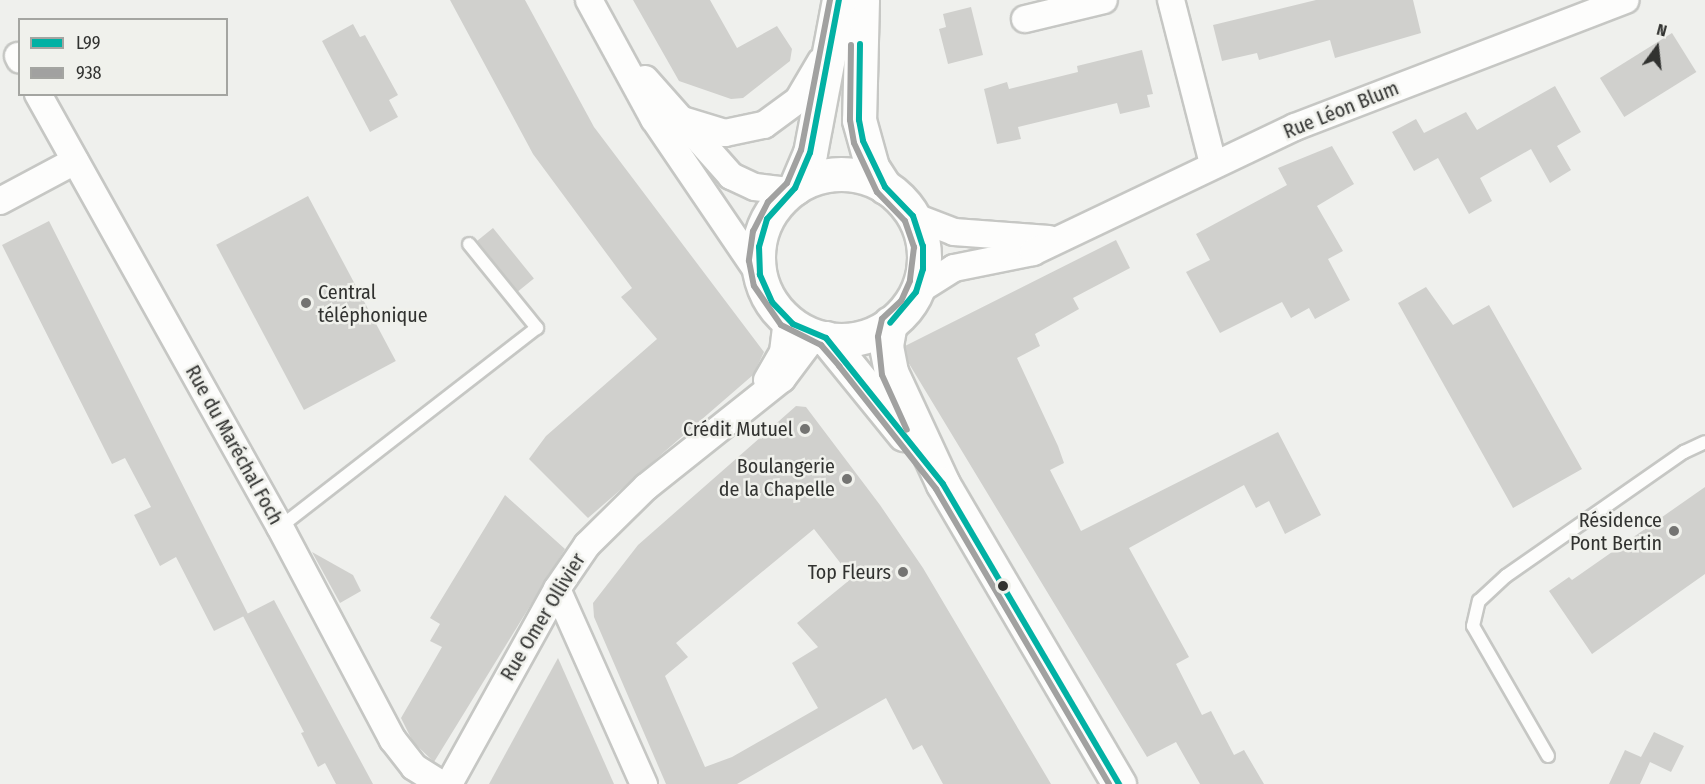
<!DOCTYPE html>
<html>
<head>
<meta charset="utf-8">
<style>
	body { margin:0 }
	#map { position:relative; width:1705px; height:784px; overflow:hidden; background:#eff0ed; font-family:"Fira Sans Condensed",sans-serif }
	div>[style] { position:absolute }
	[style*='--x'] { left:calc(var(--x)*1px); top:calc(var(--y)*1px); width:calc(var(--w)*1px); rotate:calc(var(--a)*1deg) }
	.building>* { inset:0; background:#d0d0cd; transform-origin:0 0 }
	.roads { filter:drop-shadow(2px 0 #c6c7c4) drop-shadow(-2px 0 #c6c7c4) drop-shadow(0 2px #c6c7c4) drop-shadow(0 -2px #c6c7c4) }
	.service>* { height:12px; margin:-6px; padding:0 6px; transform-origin:6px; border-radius:6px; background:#fdfdfc }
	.minor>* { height:26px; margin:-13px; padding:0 13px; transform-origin:13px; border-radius:13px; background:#fdfdfc }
	.primary>* { height:33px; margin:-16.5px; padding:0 16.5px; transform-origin:16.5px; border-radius:16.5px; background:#fdfdfc }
	.primary>.ring { margin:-16.5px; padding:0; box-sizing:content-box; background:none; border:33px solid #fdfdfc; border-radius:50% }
	.bus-1>* { height:6px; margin:-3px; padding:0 3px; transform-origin:3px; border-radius:3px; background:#02b1a4 }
	.bus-2>* { height:6px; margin:-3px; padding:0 3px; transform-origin:3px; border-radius:3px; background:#a1a1a0 }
	.dots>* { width:16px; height:16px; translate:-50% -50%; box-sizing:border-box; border:3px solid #f0f1ec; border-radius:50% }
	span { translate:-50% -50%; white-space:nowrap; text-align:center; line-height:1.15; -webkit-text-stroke:5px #f0f1ec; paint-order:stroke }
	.street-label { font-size:20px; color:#313230 }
	.poi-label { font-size:20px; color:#313230 }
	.left { translate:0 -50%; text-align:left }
	.right { translate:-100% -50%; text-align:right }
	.legend { position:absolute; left:18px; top:18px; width:210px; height:78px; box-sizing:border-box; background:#f0f1ec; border:2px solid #a4a5a1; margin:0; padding:8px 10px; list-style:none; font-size:18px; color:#313230 }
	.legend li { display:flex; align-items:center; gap:12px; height:30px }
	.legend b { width:30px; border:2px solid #a4a5a1 }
	.north { position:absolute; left:1627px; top:18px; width:60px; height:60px; -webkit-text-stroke:4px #f0f1ec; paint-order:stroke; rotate:15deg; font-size:16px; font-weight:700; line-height:24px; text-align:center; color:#313230 }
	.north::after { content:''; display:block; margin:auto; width:21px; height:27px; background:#313230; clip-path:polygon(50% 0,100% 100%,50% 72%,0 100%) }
</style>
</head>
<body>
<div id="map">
	<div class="building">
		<i style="clip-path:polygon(450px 0,525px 0,594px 127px,764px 352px,753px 375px,588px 518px,529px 459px,546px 436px,657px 339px,621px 297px,632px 288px,533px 154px)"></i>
		<i style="clip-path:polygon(633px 0,710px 0,737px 48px,777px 26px,792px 49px,790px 61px,743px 98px,731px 99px,679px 81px)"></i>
		<i style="clip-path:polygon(1316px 0,1413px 0,1421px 33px,1335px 58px,1330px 40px,1259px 60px,1257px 53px,1222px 61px,1213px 25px)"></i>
		<i style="clip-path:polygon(971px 7px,983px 55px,948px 64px,939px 29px,946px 27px,943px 14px)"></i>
		<i style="clip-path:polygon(353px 24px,360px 37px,365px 35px,398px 95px,389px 100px,398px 117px,370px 132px,322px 41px)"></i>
		<i style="left:1672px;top:33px;width:46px;height:85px;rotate:58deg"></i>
		<i style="clip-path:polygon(1142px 50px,1153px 94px,1147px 95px,1150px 107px,1120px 114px,1117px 103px,1018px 127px,1021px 139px,997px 144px,984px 89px,1007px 82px,1009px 89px,1078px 72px,1077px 66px)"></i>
		<i style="clip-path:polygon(1555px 86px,1581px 132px,1557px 146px,1571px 170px,1550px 183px,1531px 149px,1480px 178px,1492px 201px,1469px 214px,1438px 158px,1414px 171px,1392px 132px,1416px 119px,1424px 133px,1466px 112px,1477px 130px)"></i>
		<i style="clip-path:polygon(1332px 146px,1354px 184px,1317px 206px,1343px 251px,1328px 259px,1350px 300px,1315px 319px,1309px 308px,1291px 318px,1282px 302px,1220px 333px,1186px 272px,1210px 260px,1196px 234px,1287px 185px,1278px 168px)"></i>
		<i style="left:308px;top:196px;width:187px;height:104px;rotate:62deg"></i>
		<i style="clip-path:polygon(49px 221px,248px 614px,214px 631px,176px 557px,160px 566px,134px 515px,151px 507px,125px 458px,112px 464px,2px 245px)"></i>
		<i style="left:493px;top:228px;width:65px;height:21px;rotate:51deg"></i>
		<i style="clip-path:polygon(1116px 240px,1130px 268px,1073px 298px,1079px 309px,1035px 334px,1040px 346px,1017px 358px,1058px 446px,1064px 463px,1050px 470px,1081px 531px,1278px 432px,1321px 515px,1285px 534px,1269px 501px,1256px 508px,1244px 485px,1129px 548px,1189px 657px,1176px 664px,1202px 715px,1211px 711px,1234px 755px,1244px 750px,1264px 784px,1200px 784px,1176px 742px,1147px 757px,908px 362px,905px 346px)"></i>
		<i style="clip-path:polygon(1426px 287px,1453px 325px,1489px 305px,1582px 469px,1513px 508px,1398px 303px)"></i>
		<i style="clip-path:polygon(evenodd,796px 406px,806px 407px,880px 505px,923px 568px,1051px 784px,943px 784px,922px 745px,913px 750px,886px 698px,737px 784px,666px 784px,594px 617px,593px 603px,638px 545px,796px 406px,814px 529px,852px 578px,797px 623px,818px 647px,792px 663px,818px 708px,732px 757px,705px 767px,665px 676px,688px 657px,676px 643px,814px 529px)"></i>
		<i style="clip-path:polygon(1705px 487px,1705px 574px,1592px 654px,1549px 591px,1569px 577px,1572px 580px)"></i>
		<i style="clip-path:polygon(505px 495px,565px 549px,434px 762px,413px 742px,401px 718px,442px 647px,430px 641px,440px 624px,430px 618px)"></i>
		<i style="clip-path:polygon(312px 552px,353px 575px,361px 591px,340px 603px)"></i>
		<i style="clip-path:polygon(274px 600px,318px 682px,373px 784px,336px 784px,325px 763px,318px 767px,301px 733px,304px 732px,243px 616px)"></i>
		<i style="clip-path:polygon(558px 658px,614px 784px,489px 784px,531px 707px)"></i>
		<i style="clip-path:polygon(1654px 732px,1684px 746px,1671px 772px,1650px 762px,1640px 784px,1609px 784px,1625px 750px,1641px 757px)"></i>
	</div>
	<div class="roads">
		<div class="service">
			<i style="--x:280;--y:527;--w:325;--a:-37.8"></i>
			<i style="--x:537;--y:328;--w:108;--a:-129"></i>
			<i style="--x:1548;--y:756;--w:150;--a:-120"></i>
			<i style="--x:1473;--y:626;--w:26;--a:-77"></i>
			<i style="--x:1479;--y:601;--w:37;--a:-43"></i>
			<i style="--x:1506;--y:576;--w:217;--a:-34.9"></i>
			<i style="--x:1684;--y:452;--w:23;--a:-25"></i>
		</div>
		<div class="minor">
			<i style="--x:589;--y:0;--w:136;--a:61.4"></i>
			<i style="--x:654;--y:119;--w:189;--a:55.8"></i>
			<i style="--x:1171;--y:0;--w:168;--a:75.6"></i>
			<i style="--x:1025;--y:19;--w:81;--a:-13.5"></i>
			<i style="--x:18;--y:56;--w:4;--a:63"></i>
			<i style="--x:645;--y:79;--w:130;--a:48.4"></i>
			<i style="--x:731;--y:176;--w:26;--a:25"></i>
			<i style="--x:755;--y:187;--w:35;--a:7"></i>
			<i style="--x:38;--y:94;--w:496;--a:60.8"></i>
			<i style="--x:280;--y:527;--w:241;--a:62.1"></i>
			<i style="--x:393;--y:740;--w:34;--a:52"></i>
			<i style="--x:414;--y:767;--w:32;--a:32"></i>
			<i style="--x:679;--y:119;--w:48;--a:16.9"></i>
			<i style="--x:725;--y:133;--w:40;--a:-12"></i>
			<i style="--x:764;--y:125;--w:42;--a:-36.3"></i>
			<i style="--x:798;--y:100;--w:45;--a:-59.5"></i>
			<i style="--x:0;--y:201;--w:85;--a:-28.1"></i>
			<i style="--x:913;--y:216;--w:44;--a:21.3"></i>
			<i style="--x:954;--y:232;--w:95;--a:4.2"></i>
			<i style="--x:916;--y:292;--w:45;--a:-32.3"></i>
			<i style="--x:954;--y:268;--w:81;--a:-11.4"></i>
			<i style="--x:1033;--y:252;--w:290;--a:-25.5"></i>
			<i style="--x:1295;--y:127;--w:354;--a:-21"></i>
			<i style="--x:767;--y:380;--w:32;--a:-60"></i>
			<i style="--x:783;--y:352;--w:33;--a:-83"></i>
			<i style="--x:557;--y:589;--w:214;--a:66"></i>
			<i style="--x:449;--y:784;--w:223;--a:-61"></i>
			<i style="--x:557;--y:589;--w:53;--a:-55.7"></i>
			<i style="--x:587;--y:545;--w:83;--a:-44.5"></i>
			<i style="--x:646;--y:487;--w:174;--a:-38.5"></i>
			<i style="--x:782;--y:379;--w:55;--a:-53.1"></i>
		</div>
		<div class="primary">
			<i style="--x:862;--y:0;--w:120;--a:91.4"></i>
			<i style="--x:859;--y:120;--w:49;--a:74.5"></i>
			<i style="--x:872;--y:167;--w:24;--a:57"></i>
			<i class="ring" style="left:758px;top:174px;width:133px;height:133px"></i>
			<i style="--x:795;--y:188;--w:38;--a:-67"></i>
			<i style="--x:810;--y:153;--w:156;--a:-79.3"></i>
			<i style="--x:890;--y:323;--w:23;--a:100"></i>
			<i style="--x:886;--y:346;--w:26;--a:79"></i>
			<i style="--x:891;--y:372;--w:123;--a:65.1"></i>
			<i style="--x:943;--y:484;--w:348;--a:59.6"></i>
			<i style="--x:826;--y:338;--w:124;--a:50.9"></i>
		</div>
	</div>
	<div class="bus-1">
		<i style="--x:860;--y:44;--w:76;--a:90.8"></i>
		<i style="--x:859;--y:120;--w:21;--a:79"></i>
		<i style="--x:863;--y:141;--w:51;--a:64.4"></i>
		<i style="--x:885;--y:187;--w:40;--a:46"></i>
		<i style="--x:913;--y:216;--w:32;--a:72"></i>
		<i style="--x:923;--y:246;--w:23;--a:90"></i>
		<i style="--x:923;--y:269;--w:24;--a:107"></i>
		<i style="--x:916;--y:292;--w:40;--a:130"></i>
		<i style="--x:826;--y:338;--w:187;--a:51.3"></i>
		<i style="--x:943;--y:484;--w:348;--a:59.6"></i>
		<i style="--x:826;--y:338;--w:36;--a:-157"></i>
		<i style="--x:793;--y:324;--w:30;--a:-134"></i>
		<i style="--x:772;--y:302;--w:30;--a:-114"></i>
		<i style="--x:760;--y:275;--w:28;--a:-92"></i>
		<i style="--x:759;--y:247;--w:29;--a:-74"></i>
		<i style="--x:767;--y:219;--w:42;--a:-47.9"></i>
		<i style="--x:795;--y:188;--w:38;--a:-67"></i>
		<i style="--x:810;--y:153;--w:156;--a:-79.3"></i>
	</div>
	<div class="bus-2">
		<i style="--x:830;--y:0;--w:153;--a:100.9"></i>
		<i style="--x:801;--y:150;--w:36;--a:113"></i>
		<i style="--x:787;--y:183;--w:27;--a:135"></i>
		<i style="--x:768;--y:202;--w:33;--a:117"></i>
		<i style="--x:753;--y:231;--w:30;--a:98"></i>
		<i style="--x:749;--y:261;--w:25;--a:79"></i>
		<i style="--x:754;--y:286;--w:47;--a:55.3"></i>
		<i style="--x:781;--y:325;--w:45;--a:26.6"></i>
		<i style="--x:821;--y:345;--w:28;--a:49"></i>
		<i style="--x:839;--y:366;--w:157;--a:51.7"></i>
		<i style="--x:936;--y:489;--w:342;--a:59.6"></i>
		<i style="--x:851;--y:45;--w:75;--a:90.8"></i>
		<i style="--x:850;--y:120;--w:23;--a:80"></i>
		<i style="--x:854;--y:143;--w:54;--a:64.9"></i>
		<i style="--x:877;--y:192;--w:40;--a:46"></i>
		<i style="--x:905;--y:221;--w:28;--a:71"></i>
		<i style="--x:914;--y:247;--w:34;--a:97"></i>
		<i style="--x:910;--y:281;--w:22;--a:114"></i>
		<i style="--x:901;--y:301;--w:26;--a:137"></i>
		<i style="--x:882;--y:319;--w:18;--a:103"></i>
		<i style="--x:878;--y:337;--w:38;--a:84"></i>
		<i style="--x:882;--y:375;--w:60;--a:65.6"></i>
	</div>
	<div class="dots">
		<i style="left:306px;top:303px;background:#747472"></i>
		<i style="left:805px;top:429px;background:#747472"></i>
		<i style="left:847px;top:479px;background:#747472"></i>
		<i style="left:1674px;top:531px;background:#747472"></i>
		<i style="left:903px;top:572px;background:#747472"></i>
		<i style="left:1003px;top:586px;background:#313230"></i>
	</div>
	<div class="street-label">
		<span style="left:1341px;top:110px;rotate:-22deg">Rue Léon Blum</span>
		<span style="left:234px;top:445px;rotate:61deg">Rue du Maréchal Foch</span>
		<span style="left:543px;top:617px;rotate:-59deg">Rue Omer Ollivier</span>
	</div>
	<div class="poi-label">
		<span class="left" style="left:318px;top:304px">Central<br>téléphonique</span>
		<span class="right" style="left:793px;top:429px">Crédit Mutuel</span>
		<span class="right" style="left:835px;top:478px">Boulangerie<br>de la Chapelle</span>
		<span class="right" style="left:1662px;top:532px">Résidence<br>Pont Bertin</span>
		<span class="right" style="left:891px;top:572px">Top Fleurs</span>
	</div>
	<ul class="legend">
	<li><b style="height:8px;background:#02b1a4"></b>L99</li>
	<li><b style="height:8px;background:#a1a1a0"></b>938</li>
	</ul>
	<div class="north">N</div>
</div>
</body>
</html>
